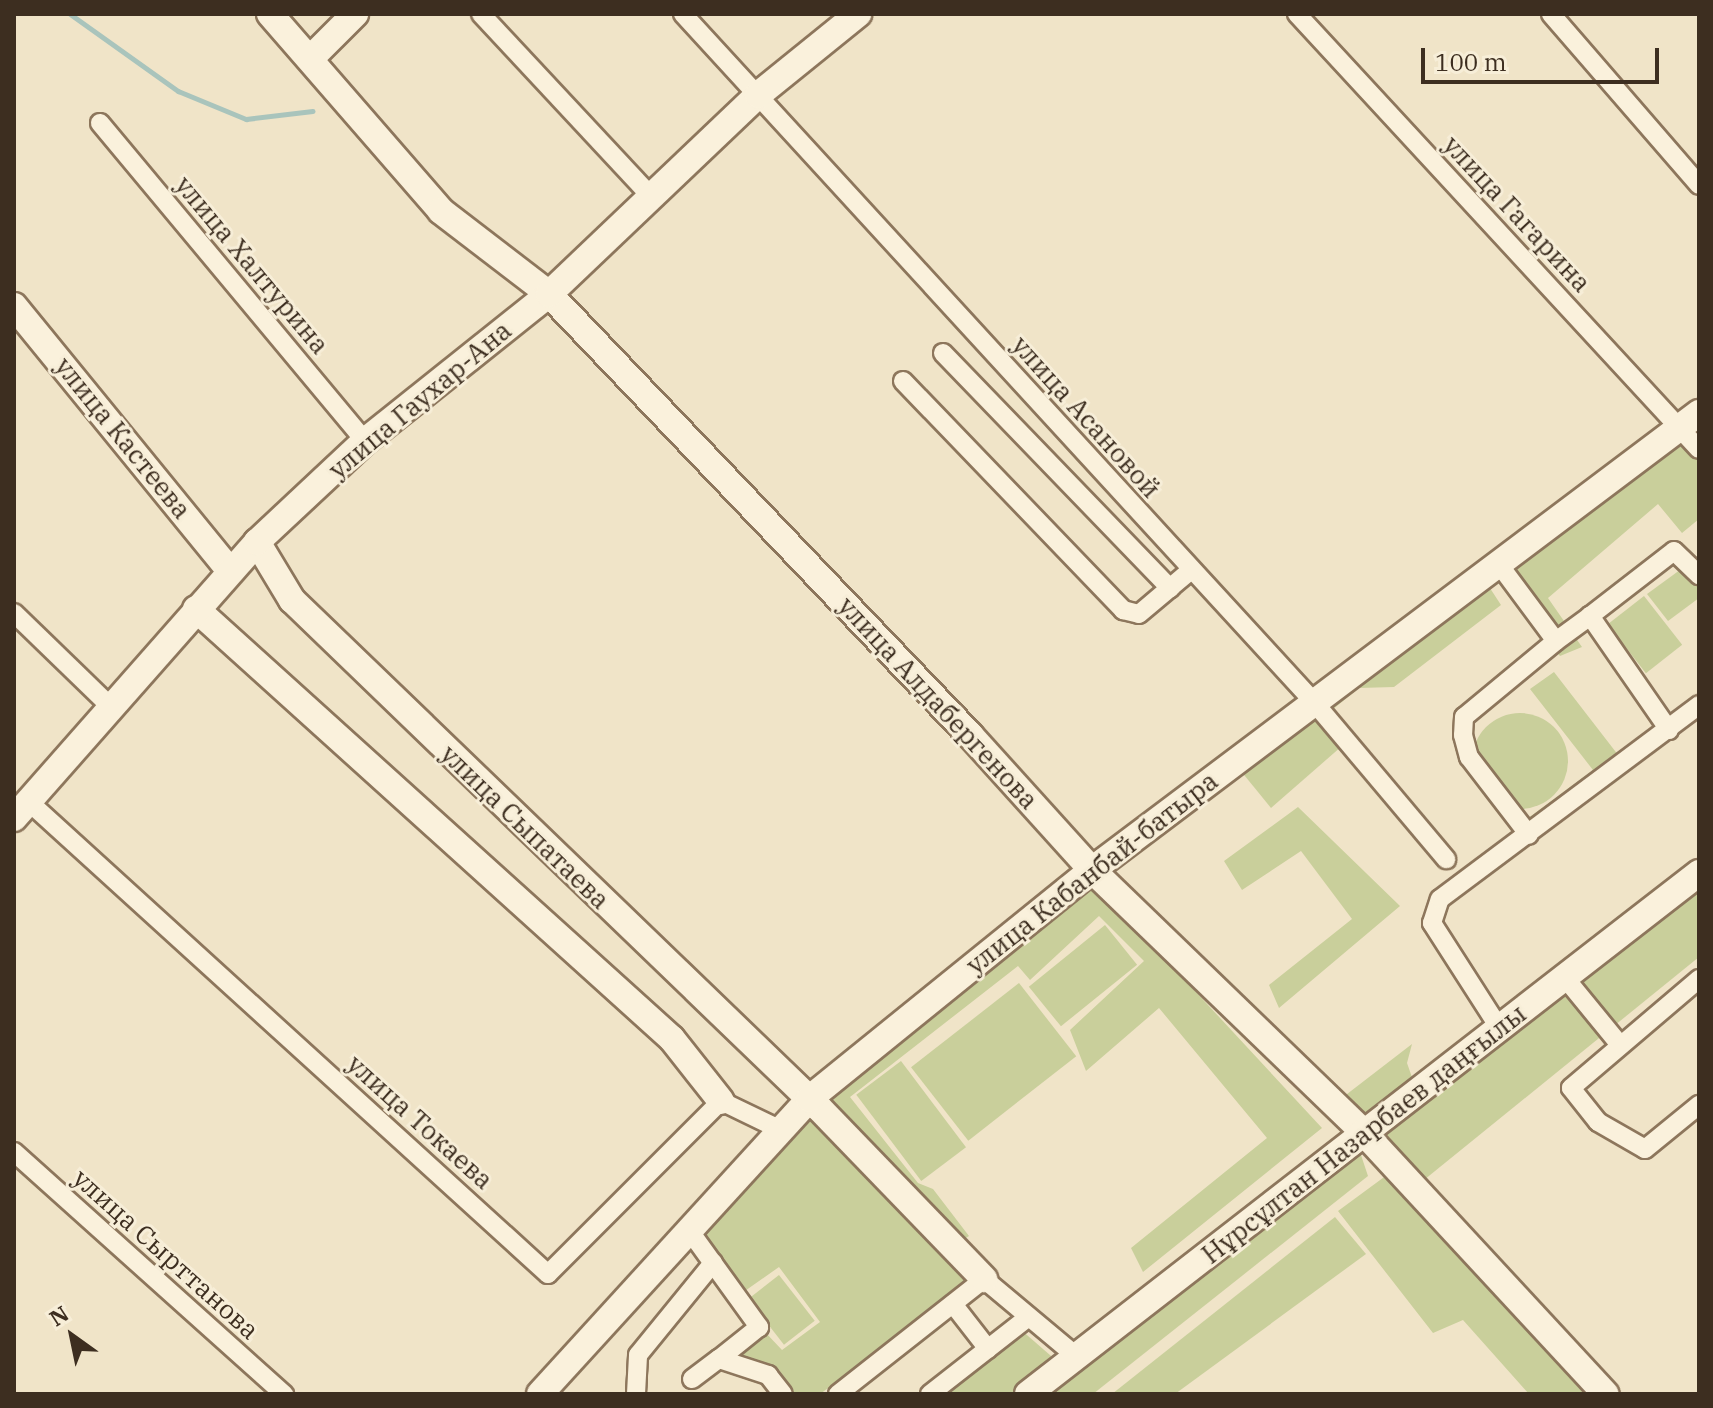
<!DOCTYPE html>
<html>
<head>
<meta charset="utf-8">
<style>
	body { margin:0 }
	#map { position:relative; width:1713px; height:1408px; overflow:hidden; background:#f0e4c8; font-family:"IBM Plex Serif",serif }
	div>[style] { position:absolute }
	[style*='--x'] { left:calc(var(--x)*1px); top:calc(var(--y)*1px); width:calc(var(--w)*1px); rotate:calc(var(--a)*1deg) }
	.green>* { inset:0; background:#c9cf9b; transform-origin:0 0 }
	.round { border-radius:50% }
	.stream>* { height:5px; margin:-2.5px; padding:0 2.5px; transform-origin:2.5px; border-radius:2.5px; background:#a9c4bc }
	.roads { filter:drop-shadow(2px 0 #8d765c) drop-shadow(-2px 0 #8d765c) drop-shadow(0 2px #8d765c) drop-shadow(0 -2px #8d765c) }
	.street>* { height:18px; margin:-9px; padding:0 9px; transform-origin:9px; border-radius:9px; background:#faf1dc }
	.secondary>* { height:26px; margin:-13px; padding:0 13px; transform-origin:13px; border-radius:13px; background:#faf1dc }
	span { translate:-50% -50%; white-space:nowrap; text-align:center; line-height:1.15; -webkit-text-stroke:6px #f7eed8; paint-order:stroke }
	.street-label { font-size:26px; color:#3d2e20 }
	.frame { position:absolute; inset:0; border:16px solid #3d2e20; pointer-events:none }
	.north { position:absolute; left:32px; top:1296px; width:80px; height:80px; -webkit-text-stroke:6px #f7eed8; paint-order:stroke; rotate:327deg; font-size:22px; font-weight:700; line-height:32px; text-align:center; color:#3d2e20 }
	.north::after { content:''; display:block; margin:auto; width:28px; height:36px; background:#3d2e20; clip-path:polygon(50% 0,100% 100%,50% 72%,0 100%) }
	.scale { position:absolute; left:1421px; top:48px; width:238px; height:36px; box-sizing:border-box; border:4px solid #3d2e20; border-top:0; padding-left:10px; font-size:24px; line-height:28px; white-space:nowrap; color:#3d2e20; -webkit-text-stroke:6px #f7eed8; paint-order:stroke }
</style>
</head>
<body>
<div id="map">
	<div class="green">
		<i style="clip-path:polygon(1680px 435px,1699px 456px,1699px 519px,1682px 533px,1658px 504px,1548px 598px,1582px 647px,1560px 656px,1494px 574px)"></i>
		<i style="clip-path:polygon(1684px 567px,1699px 587px,1699px 598px,1668px 621px,1647px 594px)"></i>
		<i style="clip-path:polygon(1486px 582px,1501px 605px,1394px 687px,1359px 688px,1332px 710px,1324px 700px)"></i>
		<i style="left:1644px;top:596px;width:62px;height:46px;rotate:52deg"></i>
		<i style="clip-path:polygon(1554px 672px,1622px 760px,1603px 775px,1609px 786px,1529px 846px,1515px 828px,1593px 770px,1530px 689px)"></i>
		<i style="clip-path:polygon(1311px 711px,1342px 746px,1271px 808px,1236px 765px)"></i>
		<i class="round" style="left:1472px;top:713px;width:96px;height:96px"></i>
		<i style="clip-path:polygon(1298px 807px,1400px 906px,1279px 1008px,1269px 985px,1352px 919px,1301px 851px,1242px 890px,1224px 861px)"></i>
		<i style="clip-path:polygon(1094px 882px,1322px 1128px,1143px 1272px,1131px 1248px,1267px 1138px,1159px 1008px,1086px 1071px,1070px 1030px,1144px 961px,1099px 916px,1030px 980px,1018px 966px,850px 1097px,918px 1183px,933px 1189px,969px 1236px,958px 1243px,822px 1098px)"></i>
		<i style="clip-path:polygon(1699px 883px,1699px 957px,1419px 1184px,1375px 1135px)"></i>
		<i style="left:1105px;top:925px;width:51px;height:98px;rotate:51deg"></i>
		<i style="left:1019px;top:983px;width:93px;height:137px;rotate:52deg"></i>
		<i style="clip-path:polygon(1412px 1044px,1407px 1063px,1414px 1083px,1362px 1126px,1338px 1101px)"></i>
		<i style="left:901px;top:1061px;width:108px;height:56px;rotate:53deg"></i>
		<i style="clip-path:polygon(812px 1109px,976px 1280px,820px 1394px,790px 1394px,734px 1354px,765px 1332px,782px 1350px,820px 1322px,779px 1267px,742px 1293px,695px 1230px)"></i>
		<i style="clip-path:polygon(1358px 1146px,1368px 1176px,1093px 1394px,1034px 1394px)"></i>
		<i style="clip-path:polygon(1391px 1172px,1594px 1394px,1529px 1394px,1463px 1320px,1433px 1333px,1338px 1211px)"></i>
		<i style="clip-path:polygon(1335px 1217px,1366px 1254px,1175px 1394px,1112px 1394px)"></i>
		<i style="left:779px;top:1275px;width:58px;height:39px;rotate:52deg"></i>
		<i style="clip-path:polygon(1020px 1329px,1058px 1362px,1015px 1394px,936px 1394px)"></i>
	</div>
	<div class="stream">
		<i style="--x:70;--y:14;--w:133;--a:35.5"></i>
		<i style="--x:178;--y:91;--w:74;--a:22.4"></i>
		<i style="--x:246;--y:119;--w:67;--a:-6.8"></i>
	</div>
	<div class="roads">
		<div class="street">
			<i style="--x:481;--y:14;--w:246;--a:47"></i>
			<i style="--x:683;--y:14;--w:932;--a:47.48"></i>
			<i style="--x:1313;--y:701;--w:207;--a:49.9"></i>
			<i style="--x:1297;--y:14;--w:592;--a:47.26"></i>
			<i style="--x:1551;--y:14;--w:226;--a:49.1"></i>
			<i style="--x:100;--y:123;--w:414;--a:50.2"></i>
			<i style="--x:943;--y:353;--w:327;--a:46"></i>
			<i style="--x:903;--y:381;--w:318;--a:46.1"></i>
			<i style="--x:1123;--y:610;--w:16;--a:14"></i>
			<i style="--x:1139;--y:614;--w:68;--a:-40.2"></i>
			<i style="--x:1498;--y:563;--w:97;--a:53.4"></i>
			<i style="--x:1556;--y:641;--w:119;--a:140.4"></i>
			<i style="--x:1464;--y:717;--w:18;--a:93"></i>
			<i style="--x:1463;--y:735;--w:23;--a:75"></i>
			<i style="--x:1469;--y:757;--w:98;--a:52.4"></i>
			<i style="--x:14;--y:613;--w:134;--a:44.1"></i>
			<i style="--x:1556;--y:641;--w:42;--a:-36.3"></i>
			<i style="--x:1669;--y:730;--w:139;--a:-124.7"></i>
			<i style="--x:1590;--y:616;--w:106;--a:-37.7"></i>
			<i style="--x:1674;--y:551;--w:35;--a:44"></i>
			<i style="--x:28;--y:801;--w:703;--a:42.29"></i>
			<i style="--x:548;--y:1274;--w:245;--a:-45"></i>
			<i style="--x:721;--y:1101;--w:67;--a:25.8"></i>
			<i style="--x:1566;--y:979;--w:85;--a:50.7"></i>
			<i style="--x:1699;--y:979;--w:168;--a:139.6"></i>
			<i style="--x:1571;--y:1088;--w:43;--a:51.5"></i>
			<i style="--x:1598;--y:1122;--w:54;--a:29.9"></i>
			<i style="--x:1645;--y:1149;--w:70;--a:-39.2"></i>
			<i style="--x:1500;--y:1029;--w:126;--a:-122.7"></i>
			<i style="--x:1432;--y:923;--w:25;--a:-72"></i>
			<i style="--x:1440;--y:899;--w:324;--a:-36.8"></i>
			<i style="--x:14;--y:1152;--w:363;--a:41.9"></i>
			<i style="--x:689;--y:1230;--w:120;--a:54.2"></i>
			<i style="--x:759;--y:1327;--w:51;--a:141.3"></i>
			<i style="--x:719;--y:1359;--w:52;--a:18.1"></i>
			<i style="--x:768;--y:1375;--w:24;--a:52"></i>
			<i style="--x:953;--y:1304;--w:57;--a:52.1"></i>
			<i style="--x:692;--y:1379;--w:34;--a:-37"></i>
			<i style="--x:636;--y:1394;--w:39;--a:-87"></i>
			<i style="--x:638;--y:1355;--w:119;--a:-50.8"></i>
			<i style="--x:838;--y:1394;--w:186;--a:-38.2"></i>
			<i style="--x:984;--y:1279;--w:120;--a:39.9"></i>
			<i style="--x:930;--y:1394;--w:122;--a:-38"></i>
		</div>
		<div class="secondary">
			<i style="--x:270;--y:14;--w:261;--a:49"></i>
			<i style="--x:441;--y:211;--w:136;--a:37.5"></i>
			<i style="--x:549;--y:294;--w:610;--a:46.33"></i>
			<i style="--x:970;--y:735;--w:182;--a:47.9"></i>
			<i style="--x:1092;--y:870;--w:377;--a:44"></i>
			<i style="--x:1363;--y:1132;--w:357;--a:47.2"></i>
			<i style="--x:310;--y:59;--w:64;--a:-45"></i>
			<i style="--x:14;--y:306;--w:342;--a:50.8"></i>
			<i style="--x:257;--y:542;--w:68;--a:58.9"></i>
			<i style="--x:292;--y:600;--w:732;--a:43.95"></i>
			<i style="--x:819;--y:1108;--w:238;--a:46"></i>
			<i style="--x:196;--y:609;--w:641;--a:42.09"></i>
			<i style="--x:672;--y:1039;--w:79;--a:51.7"></i>
			<i style="--x:14;--y:818;--w:368;--a:-48.6"></i>
			<i style="--x:257;--y:542;--w:148;--a:-43.1"></i>
			<i style="--x:365;--y:441;--w:236;--a:-38.6"></i>
			<i style="--x:549;--y:294;--w:289;--a:-43.6"></i>
			<i style="--x:758;--y:95;--w:129;--a:-39"></i>
			<i style="--x:540;--y:1394;--w:399;--a:-47.6"></i>
			<i style="--x:809;--y:1099;--w:364;--a:-39"></i>
			<i style="--x:1092;--y:870;--w:760;--a:-36.98"></i>
			<i style="--x:1028;--y:1394;--w:850;--a:-37.83"></i>
		</div>
	</div>
	<div class="street-label">
		<span style="left:1517px;top:214px;rotate:47deg">улица Гагарина</span>
		<span style="left:252px;top:265px;rotate:50deg">улица Халтурина</span>
		<span style="left:420px;top:400px;rotate:-40deg">улица Гаухар-Ана</span>
		<span style="left:1086px;top:417px;rotate:48deg">улица Асановой</span>
		<span style="left:123px;top:438px;rotate:51deg">улица Кастеева</span>
		<span style="left:938px;top:703px;rotate:47deg">улица Алдабергенова</span>
		<span style="left:525px;top:827px;rotate:44deg">улица Сыпатаева</span>
		<span style="left:1092px;top:873px;rotate:-38deg">улица Кабанбай-батыра</span>
		<span style="left:420px;top:1122px;rotate:42deg">улица Токаева</span>
		<span style="left:1364px;top:1134px;rotate:-38deg">Нұрсұлтан Назарбаев даңғылы</span>
		<span style="left:166px;top:1254px;rotate:42deg">улица Сырттанова</span>
	</div>
	<div class="frame"></div>
	<div class="north">N</div>
	<div class="scale">100 m</div>
</div>
</body>
</html>
